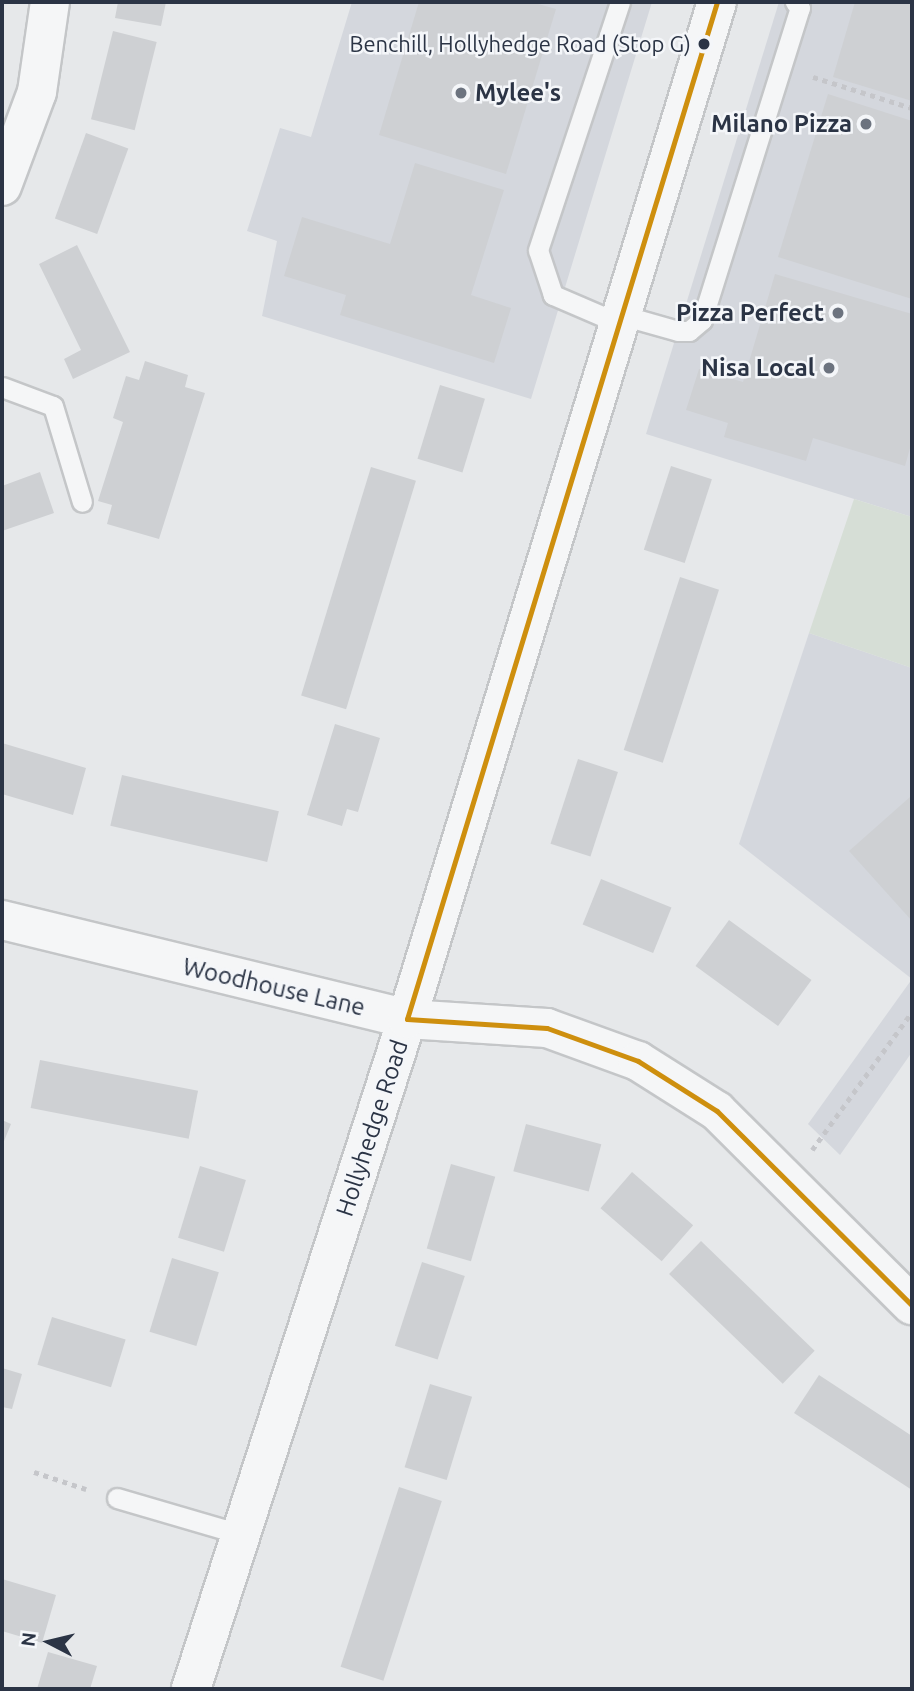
<!DOCTYPE html>
<html>
<head>
<meta charset="utf-8">
<style>
	body { margin:0 }
	#map { position:relative; width:914px; height:1691px; overflow:hidden; background:#e6e8ea; font-family:Ubuntu,sans-serif }
	div>[style] { position:absolute }
	[style*='--x'] { left:calc(var(--x)*1px); top:calc(var(--y)*1px); width:calc(var(--w)*1px); rotate:calc(var(--a)*1deg) }
	.built>* { inset:0; background:#d4d7dd }
	.green>* { inset:0; background:#d6ded6 }
	.building>* { inset:0; background:#ced0d3; transform-origin:0 0 }
	.path>* { height:4.5px; margin-top:-2.25px; transform-origin:0; background:repeating-linear-gradient(90deg,#c5c6ca 0 5px,transparent 0 10px) }
	.roads { filter:drop-shadow(2px 0 #c4c6c8) drop-shadow(-2px 0 #c4c6c8) drop-shadow(0 2px #c4c6c8) drop-shadow(0 -2px #c4c6c8) }
	.service>* { height:19px; margin:-9.5px; padding:0 9.5px; transform-origin:9.5px; border-radius:9.5px; background:#f5f6f7 }
	.minor>* { height:38px; margin:-19px; padding:0 19px; transform-origin:19px; border-radius:19px; background:#f5f6f7 }
	.tertiary>* { height:38px; margin:-19px; padding:0 19px; transform-origin:19px; border-radius:19px; background:#f5f6f7 }
	.bus-1>* { height:5px; margin:-2.5px; padding:0 2.5px; transform-origin:2.5px; border-radius:2.5px; background:#ce8f0e }
	.dots>* { width:19px; height:19px; translate:-50% -50%; box-sizing:border-box; border:4px solid #f4f6f9; border-radius:50% }
	span { translate:-50% -50%; white-space:nowrap; text-align:center; line-height:1.15; -webkit-text-stroke:5px #f4f6f9; paint-order:stroke }
	.bus-label { font-size:22px; color:#2b3445 }
	.right { translate:-100% -50%; text-align:right }
	.poi-label { font-size:24px; color:#2b3445; font-weight:700 }
	.left { translate:0 -50%; text-align:left }
	.street-label { font-size:24px; color:#2b3445 }
	.frame { position:absolute; inset:0; border:4px solid #2b3445; pointer-events:none }
	.north { position:absolute; left:14px; top:1607px; width:70px; height:70px; -webkit-text-stroke:5px #f4f6f9; paint-order:stroke; rotate:277deg; font-size:19px; font-weight:700; line-height:28px; text-align:center; color:#2b3445 }
	.north::after { content:''; display:block; margin:auto; width:24px; height:32px; background:#2b3445; clip-path:polygon(50% 0,100% 100%,50% 72%,0 100%) }
</style>
</head>
<body>
<div id="map">
	<div class="built">
		<i style="clip-path:polygon(352px 2px,652px 2px,531px 399px,262px 316px,277px 241px,247px 231px,280px 128px,311px 137px)"></i>
		<i style="clip-path:polygon(779px 2px,912px 2px,912px 517px,646px 434px)"></i>
		<i style="clip-path:polygon(809px 633px,912px 668px,912px 979px,739px 844px)"></i>
		<i style="clip-path:polygon(912px 979px,912px 1052px,840px 1155px,808px 1124px)"></i>
	</div>
	<div class="green">
		<i style="clip-path:polygon(854px 499px,912px 517px,912px 668px,809px 633px)"></i>
	</div>
	<div class="building">
		<i style="clip-path:polygon(118px 2px,166px 2px,161px 26px,115px 18px)"></i>
		<i style="clip-path:polygon(419px 2px,531px 2px,556px 9px,506px 174px,379px 135px)"></i>
		<i style="clip-path:polygon(855px 2px,912px 2px,912px 101px,833px 77px)"></i>
		<i style="left:113px;top:31px;width:45px;height:91px;rotate:14deg"></i>
		<i style="clip-path:polygon(828px 94px,912px 121px,912px 299px,778px 257px)"></i>
		<i style="left:86px;top:133px;width:45px;height:91px;rotate:20deg"></i>
		<i style="clip-path:polygon(415px 163px,504px 190px,471px 295px,511px 308px,494px 363px,340px 315px,346px 295px,284px 276px,302px 217px,390px 244px)"></i>
		<i style="clip-path:polygon(77px 245px,130px 352px,73px 379px,64px 359px,81px 350px,39px 264px)"></i>
		<i style="clip-path:polygon(775px 274px,912px 314px,912px 441px,905px 466px,813px 438px,806px 461px,724px 437px,728px 423px,686px 410px,699px 369px,743px 382px)"></i>
		<i style="clip-path:polygon(145px 361px,188px 375px,185px 387px,205px 393px,159px 539px,107px 524px,112px 505px,98px 501px,123px 422px,113px 418px,126px 376px,139px 380px)"></i>
		<i style="left:440px;top:385px;width:47px;height:77px;rotate:17deg"></i>
		<i style="left:671px;top:466px;width:43px;height:88px;rotate:18deg"></i>
		<i style="left:371px;top:467px;width:47px;height:239px;rotate:17deg"></i>
		<i style="clip-path:polygon(40px 472px,54px 513px,2px 531px,2px 486px)"></i>
		<i style="left:680px;top:577px;width:41px;height:182px;rotate:18deg"></i>
		<i style="clip-path:polygon(335px 724px,380px 738px,358px 812px,347px 809px,342px 826px,307px 815px)"></i>
		<i style="clip-path:polygon(2px 743px,86px 768px,73px 815px,2px 794px)"></i>
		<i style="left:578px;top:759px;width:42px;height:89px;rotate:18deg"></i>
		<i style="left:122px;top:775px;width:161px;height:52px;rotate:13deg"></i>
		<i style="clip-path:polygon(910px 797px,912px 799px,912px 921px,849px 851px)"></i>
		<i style="left:601px;top:879px;width:76px;height:49px;rotate:22deg"></i>
		<i style="left:729px;top:920px;width:102px;height:57px;rotate:36deg"></i>
		<i style="left:40px;top:1060px;width:161px;height:49px;rotate:11deg"></i>
		<i style="clip-path:polygon(2px 1120px,11px 1124px,2px 1146px)"></i>
		<i style="left:526px;top:1124px;width:78px;height:49px;rotate:15deg"></i>
		<i style="left:451px;top:1164px;width:46px;height:88px;rotate:16deg"></i>
		<i style="left:200px;top:1166px;width:48px;height:75px;rotate:17deg"></i>
		<i style="left:632px;top:1172px;width:81px;height:48px;rotate:41deg"></i>
		<i style="left:701px;top:1241px;width:158px;height:46px;rotate:44deg"></i>
		<i style="left:172px;top:1258px;width:49px;height:77px;rotate:17deg"></i>
		<i style="left:422px;top:1262px;width:45px;height:88px;rotate:18deg"></i>
		<i style="left:52px;top:1317px;width:77px;height:50px;rotate:17deg"></i>
		<i style="clip-path:polygon(2px 1368px,22px 1374px,12px 1409px,2px 1407px)"></i>
		<i style="clip-path:polygon(819px 1375px,912px 1436px,912px 1490px,794px 1413px)"></i>
		<i style="left:430px;top:1384px;width:44px;height:87px;rotate:17deg"></i>
		<i style="left:399px;top:1487px;width:45px;height:189px;rotate:18deg"></i>
		<i style="clip-path:polygon(2px 1579px,56px 1595px,42px 1643px,2px 1631px)"></i>
		<i style="clip-path:polygon(48px 1652px,97px 1666px,90px 1689px,37px 1689px)"></i>
	</div>
	<div class="path">
		<i style="--x:813;--y:77;--w:104;--a:17.4"></i>
		<i style="--x:812;--y:1150;--w:170;--a:-54.1"></i>
		<i style="--x:34;--y:1472;--w:55;--a:18.1"></i>
	</div>
	<div class="roads">
		<div class="service">
			<i style="--x:618;--y:314;--w:62;--a:15.8"></i>
			<i style="--x:678;--y:331;--w:11;--a:0"></i>
			<i style="--x:689;--y:331;--w:17;--a:-40"></i>
			<i style="--x:702;--y:320;--w:327;--a:-72.6"></i>
			<i style="--x:800;--y:8;--w:8;--a:-130"></i>
			<i style="--x:616;--y:322;--w:69;--a:-156.8"></i>
			<i style="--x:553;--y:295;--w:47;--a:-108.4"></i>
			<i style="--x:538;--y:250;--w:261;--a:-71.7"></i>
			<i style="--x:2;--y:387;--w:54;--a:20.4"></i>
			<i style="--x:53;--y:406;--w:100;--a:73.2"></i>
			<i style="--x:117;--y:1498;--w:128;--a:16.3"></i>
		</div>
		<div class="minor">
			<i style="--x:2;--y:186;--w:100;--a:-69.6"></i>
			<i style="--x:37;--y:92;--w:91;--a:-81.8"></i>
		</div>
		<div class="tertiary">
			<i style="--x:2;--y:920;--w:417;--a:13.7"></i>
			<i style="--x:407;--y:1019;--w:140;--a:3.7"></i>
			<i style="--x:547;--y:1028;--w:97;--a:19.9"></i>
			<i style="--x:638;--y:1061;--w:93;--a:32.3"></i>
			<i style="--x:717;--y:1111;--w:275;--a:44.9"></i>
			<i style="--x:191;--y:1689;--w:704;--a:-72.13"></i>
			<i style="--x:407;--y:1019;--w:1063;--a:-73.05"></i>
		</div>
	</div>
	<div class="bus-1">
		<i style="--x:407;--y:1019;--w:1063;--a:-73.05"></i>
		<i style="--x:407;--y:1019;--w:140;--a:3.7"></i>
		<i style="--x:547;--y:1028;--w:97;--a:19.9"></i>
		<i style="--x:638;--y:1061;--w:93;--a:32.3"></i>
		<i style="--x:717;--y:1111;--w:275;--a:44.9"></i>
	</div>
	<div class="dots">
		<i style="left:704px;top:44px;background:#2b3445"></i>
		<i style="left:461px;top:93px;background:#6c737f"></i>
		<i style="left:866px;top:124px;background:#6c737f"></i>
		<i style="left:838px;top:313px;background:#6c737f"></i>
		<i style="left:829px;top:368px;background:#6c737f"></i>
	</div>
	<div class="bus-label">
		<span class="right" style="left:691px;top:44px">Benchill, Hollyhedge Road (Stop G)</span>
	</div>
	<div class="poi-label">
		<span class="left" style="left:475px;top:93px">Mylee's</span>
		<span class="right" style="left:852px;top:124px">Milano Pizza</span>
		<span class="right" style="left:824px;top:313px">Pizza Perfect</span>
		<span class="right" style="left:815px;top:368px">Nisa Local</span>
	</div>
	<div class="street-label">
		<span style="left:274px;top:987px;rotate:13deg">Woodhouse Lane</span>
		<span style="left:372px;top:1128px;rotate:-72deg">Hollyhedge Road</span>
	</div>
	<div class="frame"></div>
	<div class="north">N</div>
</div>
</body>
</html>
